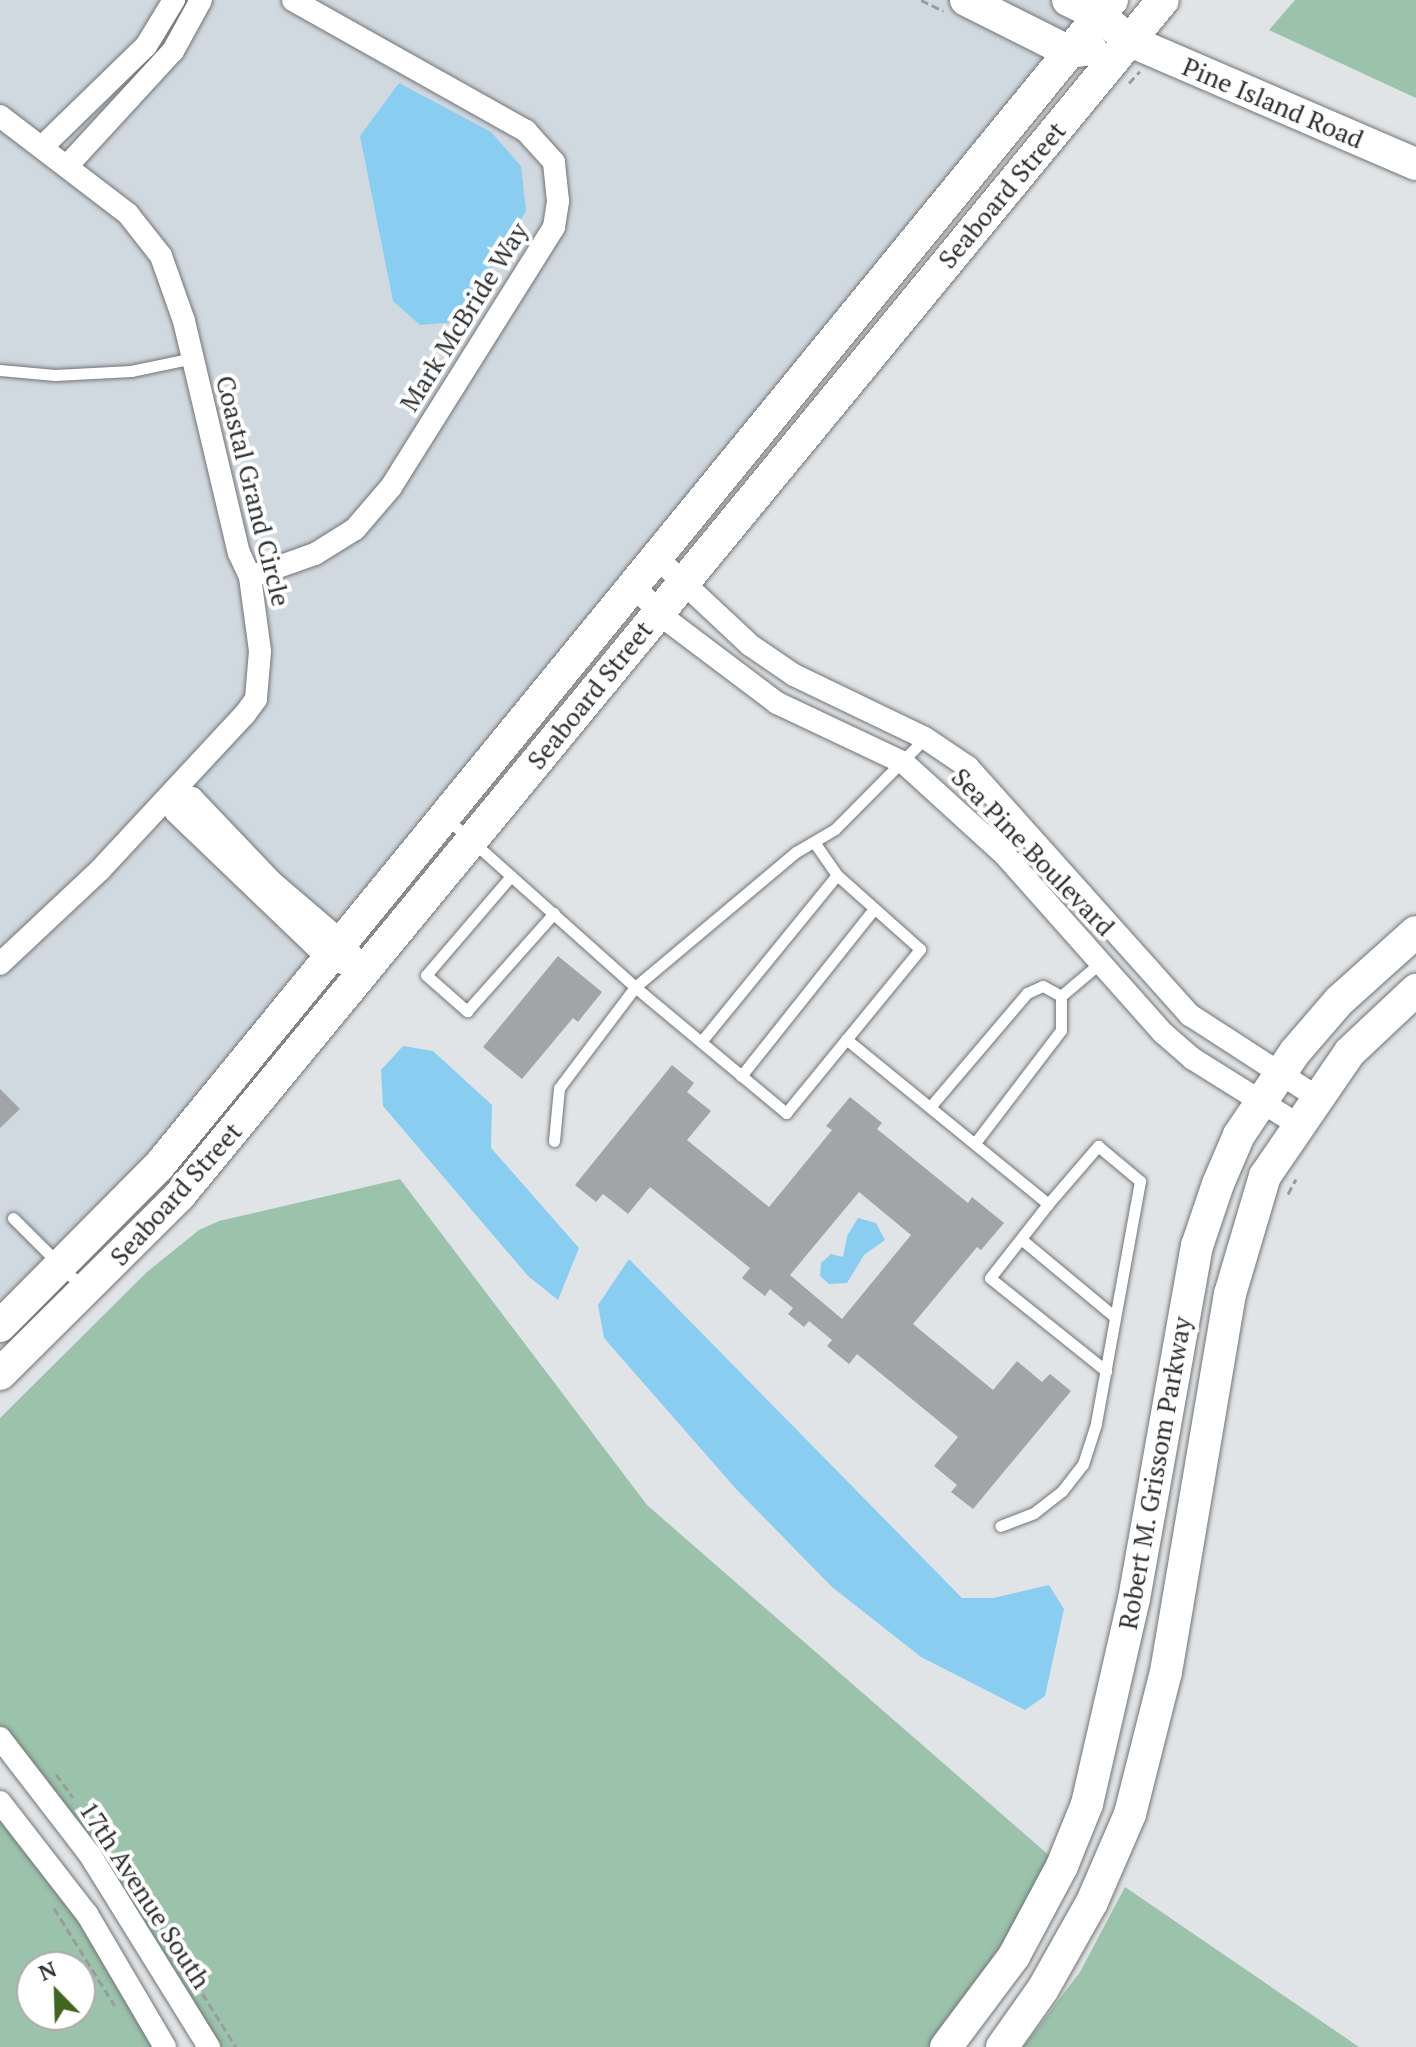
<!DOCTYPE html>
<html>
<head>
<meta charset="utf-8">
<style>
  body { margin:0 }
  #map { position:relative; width:1416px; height:2047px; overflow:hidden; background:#e1e4e6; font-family:"PT Serif",serif }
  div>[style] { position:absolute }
  .built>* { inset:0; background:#d1d9e0 }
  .green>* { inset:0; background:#9bc2ab }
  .water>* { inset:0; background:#89cef1 }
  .building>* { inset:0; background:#a2a4a7 }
  .path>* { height:3px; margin-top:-1.5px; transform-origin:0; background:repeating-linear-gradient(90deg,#999b9c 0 8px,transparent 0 12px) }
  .roads { filter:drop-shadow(0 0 2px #727476) drop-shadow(0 0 2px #727476) }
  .lane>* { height:11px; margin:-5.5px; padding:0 5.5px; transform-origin:5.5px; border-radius:5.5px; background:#fff }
  .street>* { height:22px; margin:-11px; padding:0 11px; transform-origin:11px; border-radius:11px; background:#fff }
  .secondary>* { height:32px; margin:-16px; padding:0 16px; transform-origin:16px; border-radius:16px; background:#fff }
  span { translate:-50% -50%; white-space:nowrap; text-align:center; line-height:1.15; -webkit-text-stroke:8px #fff; paint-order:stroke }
  .street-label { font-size:26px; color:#2f3031 }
  .north { position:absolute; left:16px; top:1951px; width:80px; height:80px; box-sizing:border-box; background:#fff; border:2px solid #acacad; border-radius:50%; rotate:337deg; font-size:22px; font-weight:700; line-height:32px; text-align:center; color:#2f3031 }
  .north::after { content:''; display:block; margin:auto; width:28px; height:36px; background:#40651e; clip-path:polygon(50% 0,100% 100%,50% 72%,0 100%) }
</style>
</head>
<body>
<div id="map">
  <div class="built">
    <div style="clip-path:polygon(0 0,1068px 0,1099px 15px,445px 817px,0 1326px)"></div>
  </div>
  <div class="green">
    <div style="clip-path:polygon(1295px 0,1416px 0,1416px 98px,1269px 30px)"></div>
    <div style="clip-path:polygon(400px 1179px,647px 1505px,1059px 1864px,936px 2047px,209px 2047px,0 1738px,0 1418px,147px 1272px,199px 1230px,219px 1221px)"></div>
    <div style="clip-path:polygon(evenodd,0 1803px,167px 2047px,0 2047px,0 1803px,32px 1967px,80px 1967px,80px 2015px,32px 2015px,32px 1967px)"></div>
    <div style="clip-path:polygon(1125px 1887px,1359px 2047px,1023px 2047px,1080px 1972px)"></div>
  </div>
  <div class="water">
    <div style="clip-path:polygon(399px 83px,491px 132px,521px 166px,526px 211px,457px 322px,420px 325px,393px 301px,360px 136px)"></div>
    <div style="clip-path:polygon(403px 1046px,433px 1051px,492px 1105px,491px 1148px,579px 1248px,558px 1300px,528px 1276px,383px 1106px,381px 1070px)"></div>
    <div style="clip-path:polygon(858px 1218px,876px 1223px,885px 1240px,864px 1255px,847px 1283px,829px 1284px,820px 1276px,821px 1263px,831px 1254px,843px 1257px,847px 1236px)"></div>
    <div style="clip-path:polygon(629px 1259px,962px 1598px,993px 1598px,1049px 1585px,1064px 1609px,1045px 1696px,1025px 1710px,921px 1657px,832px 1587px,737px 1490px,604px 1338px,598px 1305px)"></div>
  </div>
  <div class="building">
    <div style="clip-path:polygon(558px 956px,602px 992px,578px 1022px,573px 1018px,522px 1079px,483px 1047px)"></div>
    <div style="clip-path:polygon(evenodd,672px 1065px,694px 1083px,687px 1092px,711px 1111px,687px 1140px,769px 1207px,832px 1130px,826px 1126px,850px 1097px,882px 1123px,877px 1129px,968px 1203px,972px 1197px,1004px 1223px,981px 1250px,977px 1247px,913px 1324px,993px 1390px,1017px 1361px,1042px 1382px,1050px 1374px,1071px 1391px,973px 1509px,951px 1492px,957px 1485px,934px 1466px,958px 1437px,857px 1354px,849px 1364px,827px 1346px,832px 1340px,809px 1321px,804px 1327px,788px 1314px,793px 1308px,770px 1289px,765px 1296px,742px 1278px,750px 1268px,650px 1187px,628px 1214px,603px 1194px,596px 1202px,575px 1185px,672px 1065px,859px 1192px,911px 1235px,842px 1319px,790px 1275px,859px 1192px)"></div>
    <div style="clip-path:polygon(0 1089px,20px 1109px,0 1128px)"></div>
  </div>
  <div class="path">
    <div style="left:921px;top:0;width:25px;rotate:26deg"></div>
    <div style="left:1129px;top:83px;width:16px;rotate:-47deg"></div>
    <div style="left:1288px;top:1194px;width:17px;rotate:-62deg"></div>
    <div style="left:56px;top:1774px;width:29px;rotate:54deg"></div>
    <div style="left:145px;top:1902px;width:171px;rotate:57.9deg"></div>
    <div style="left:54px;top:1908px;width:115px;rotate:58.1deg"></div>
  </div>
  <div class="roads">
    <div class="lane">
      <div style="left:0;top:370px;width:55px;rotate:5.2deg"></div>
      <div style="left:55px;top:375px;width:76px;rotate:-3deg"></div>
      <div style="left:131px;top:371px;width:63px;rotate:-11.8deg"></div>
      <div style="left:445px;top:817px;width:255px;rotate:41.8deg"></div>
      <div style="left:635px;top:987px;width:210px;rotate:-40deg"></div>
      <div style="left:796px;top:852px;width:45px;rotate:-30.5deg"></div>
      <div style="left:835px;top:829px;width:128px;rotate:-45.3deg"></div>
      <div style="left:814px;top:842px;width:40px;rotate:55.1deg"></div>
      <div style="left:511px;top:876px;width:130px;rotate:130.6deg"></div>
      <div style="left:426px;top:975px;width:55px;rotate:41.3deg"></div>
      <div style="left:467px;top:1011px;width:131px;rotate:-48.4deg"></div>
      <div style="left:1061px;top:996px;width:51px;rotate:-40.2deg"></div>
      <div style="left:846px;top:1039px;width:261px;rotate:39.2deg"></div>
      <div style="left:1048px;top:1204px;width:77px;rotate:-49.2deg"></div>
      <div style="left:1098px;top:1146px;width:55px;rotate:39.8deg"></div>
      <div style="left:1140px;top:1181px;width:247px;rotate:100.3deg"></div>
      <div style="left:1096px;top:1424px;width:42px;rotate:108deg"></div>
      <div style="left:1083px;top:1464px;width:34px;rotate:128deg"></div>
      <div style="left:1062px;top:1491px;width:36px;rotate:142deg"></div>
      <div style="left:1034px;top:1513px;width:36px;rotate:159deg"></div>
      <div style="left:741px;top:1076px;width:213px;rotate:-51.5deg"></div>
      <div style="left:930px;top:1107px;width:150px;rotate:-49.6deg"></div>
      <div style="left:1027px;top:993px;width:17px;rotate:-24deg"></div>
      <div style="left:1043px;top:986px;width:21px;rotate:29deg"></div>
      <div style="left:554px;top:1141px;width:53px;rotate:-84.6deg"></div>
      <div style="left:559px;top:1088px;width:126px;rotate:-53deg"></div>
      <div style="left:635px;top:987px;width:197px;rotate:39.8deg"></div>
      <div style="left:786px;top:1113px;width:212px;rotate:-50.7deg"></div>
      <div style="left:920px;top:949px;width:111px;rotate:-138.3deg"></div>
      <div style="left:837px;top:875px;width:215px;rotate:129.2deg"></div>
      <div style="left:975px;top:1143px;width:142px;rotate:-52.7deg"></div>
      <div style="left:1061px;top:1030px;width:34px;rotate:-90deg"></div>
      <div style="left:1048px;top:1204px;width:94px;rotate:128.1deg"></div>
      <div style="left:990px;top:1278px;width:149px;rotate:38.7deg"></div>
      <div style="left:13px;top:1218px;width:99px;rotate:45deg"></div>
      <div style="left:1021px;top:1239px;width:122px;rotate:39.7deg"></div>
    </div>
    <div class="street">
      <div style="left:0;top:116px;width:161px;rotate:37.4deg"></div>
      <div style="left:128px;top:214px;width:53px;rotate:51.8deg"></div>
      <div style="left:161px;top:256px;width:69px;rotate:70.5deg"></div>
      <div style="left:184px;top:321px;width:238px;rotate:76.7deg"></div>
      <div style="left:239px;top:553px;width:26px;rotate:65deg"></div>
      <div style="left:250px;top:577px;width:75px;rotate:82.3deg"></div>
      <div style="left:260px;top:651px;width:48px;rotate:94.8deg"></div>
      <div style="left:256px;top:699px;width:19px;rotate:126deg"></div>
      <div style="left:245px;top:714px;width:213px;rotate:132.9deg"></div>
      <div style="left:100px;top:870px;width:137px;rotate:136.8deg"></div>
      <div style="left:43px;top:146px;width:144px;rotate:-44.2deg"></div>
      <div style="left:146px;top:46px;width:54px;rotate:-58.7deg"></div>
      <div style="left:68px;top:165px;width:155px;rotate:-47.4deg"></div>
      <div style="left:173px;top:51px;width:58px;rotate:-61.2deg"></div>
      <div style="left:656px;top:557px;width:129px;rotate:43.1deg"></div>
      <div style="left:750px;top:645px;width:53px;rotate:34.3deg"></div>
      <div style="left:794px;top:675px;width:145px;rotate:25.7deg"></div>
      <div style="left:925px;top:738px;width:52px;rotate:34deg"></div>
      <div style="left:968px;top:767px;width:333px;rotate:48.2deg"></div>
      <div style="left:1190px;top:1015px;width:149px;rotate:32.9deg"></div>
      <div style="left:250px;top:577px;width:69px;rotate:-19.5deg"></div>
      <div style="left:315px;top:554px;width:47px;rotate:-32deg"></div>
      <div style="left:355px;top:529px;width:55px;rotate:-49.4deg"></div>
      <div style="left:391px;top:487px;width:307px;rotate:-57.9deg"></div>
      <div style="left:554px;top:227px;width:26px;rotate:-81deg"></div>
      <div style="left:558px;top:201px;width:39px;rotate:-96deg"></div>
      <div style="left:554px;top:162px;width:42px;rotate:-132.1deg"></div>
      <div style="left:526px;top:131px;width:267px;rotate:-150.7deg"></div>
      <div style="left:633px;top:586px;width:53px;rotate:44.2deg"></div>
      <div style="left:671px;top:623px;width:133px;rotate:37deg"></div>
      <div style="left:777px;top:703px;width:140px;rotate:25.3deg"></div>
      <div style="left:904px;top:763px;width:135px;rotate:42.3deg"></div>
      <div style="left:1004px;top:854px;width:239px;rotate:48.4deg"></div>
      <div style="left:1163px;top:1033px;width:40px;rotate:41deg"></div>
      <div style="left:1193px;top:1059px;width:123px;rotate:32deg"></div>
      <div style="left:174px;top:793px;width:19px;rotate:16deg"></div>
      <div style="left:192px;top:798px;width:116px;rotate:46.4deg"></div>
      <div style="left:272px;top:882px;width:92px;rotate:40.6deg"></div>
      <div style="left:342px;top:942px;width:35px;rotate:53deg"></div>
      <div style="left:363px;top:970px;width:37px;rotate:-161deg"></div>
      <div style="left:328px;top:958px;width:211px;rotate:-136.2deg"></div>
      <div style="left:176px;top:812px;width:19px;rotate:-96deg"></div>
      <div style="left:0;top:1738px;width:148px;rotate:52.4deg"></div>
      <div style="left:90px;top:1855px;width:226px;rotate:58.2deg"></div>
      <div style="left:0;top:1802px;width:142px;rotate:52.2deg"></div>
      <div style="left:87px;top:1914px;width:154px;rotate:59.6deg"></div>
    </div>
    <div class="secondary">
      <div style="left:966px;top:0;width:116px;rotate:26.6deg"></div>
      <div style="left:1070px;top:52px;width:21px;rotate:-8deg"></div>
      <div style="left:1068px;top:0;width:34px;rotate:26deg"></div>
      <div style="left:1099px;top:15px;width:40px;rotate:40deg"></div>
      <div style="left:1130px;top:41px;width:311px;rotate:23.3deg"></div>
      <div style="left:0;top:1326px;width:226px;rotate:-45.2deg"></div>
      <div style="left:159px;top:1166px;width:1506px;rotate:-50.74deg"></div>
      <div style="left:0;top:1374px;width:254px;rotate:-44.8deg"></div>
      <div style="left:180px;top:1195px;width:1547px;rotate:-50.56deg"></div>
      <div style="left:946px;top:2047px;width:114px;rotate:-53.2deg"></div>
      <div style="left:1014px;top:1956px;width:102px;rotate:-61.9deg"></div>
      <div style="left:1062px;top:1866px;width:67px;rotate:-68deg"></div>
      <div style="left:1087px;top:1804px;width:210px;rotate:-77.1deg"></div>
      <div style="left:1134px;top:1599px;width:359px;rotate:-79.9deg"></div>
      <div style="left:1197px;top:1246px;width:65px;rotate:-71.3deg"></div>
      <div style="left:1218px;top:1184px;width:53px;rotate:-66.8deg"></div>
      <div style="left:1239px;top:1135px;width:100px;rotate:-56deg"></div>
      <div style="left:1295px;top:1052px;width:67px;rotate:-49.2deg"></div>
      <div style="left:1339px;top:1001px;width:103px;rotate:-41.9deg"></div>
      <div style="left:1002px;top:2047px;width:71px;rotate:-54.7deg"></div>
      <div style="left:1043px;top:1989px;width:100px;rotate:-60.6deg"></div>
      <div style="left:1092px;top:1902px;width:96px;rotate:-66.6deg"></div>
      <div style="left:1130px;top:1814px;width:146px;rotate:-75.8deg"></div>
      <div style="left:1166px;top:1672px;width:383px;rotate:-80.4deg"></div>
      <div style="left:1230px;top:1294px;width:123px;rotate:-73.5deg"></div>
      <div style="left:1265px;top:1176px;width:150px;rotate:-55.6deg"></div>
      <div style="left:1350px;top:1052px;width:91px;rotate:-43.2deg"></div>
    </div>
  </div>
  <div class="street-label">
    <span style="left:1273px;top:103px;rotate:23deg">Pine Island Road</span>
    <span style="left:1002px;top:195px;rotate:-50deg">Seaboard Street</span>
    <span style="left:464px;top:317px;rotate:-58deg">Mark McBride Way</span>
    <span style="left:253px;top:491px;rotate:76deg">Coastal Grand Circle</span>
    <span style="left:590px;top:695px;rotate:-51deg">Seaboard Street</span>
    <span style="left:1033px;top:852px;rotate:46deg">Sea Pine Boulevard</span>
    <span style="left:176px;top:1194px;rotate:-48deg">Seaboard Street</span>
    <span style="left:1155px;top:1473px;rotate:-80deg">Robert M. Grissom Parkway</span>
    <span style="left:145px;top:1895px;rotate:57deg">17th Avenue South</span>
  </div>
  <div class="north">N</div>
</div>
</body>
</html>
